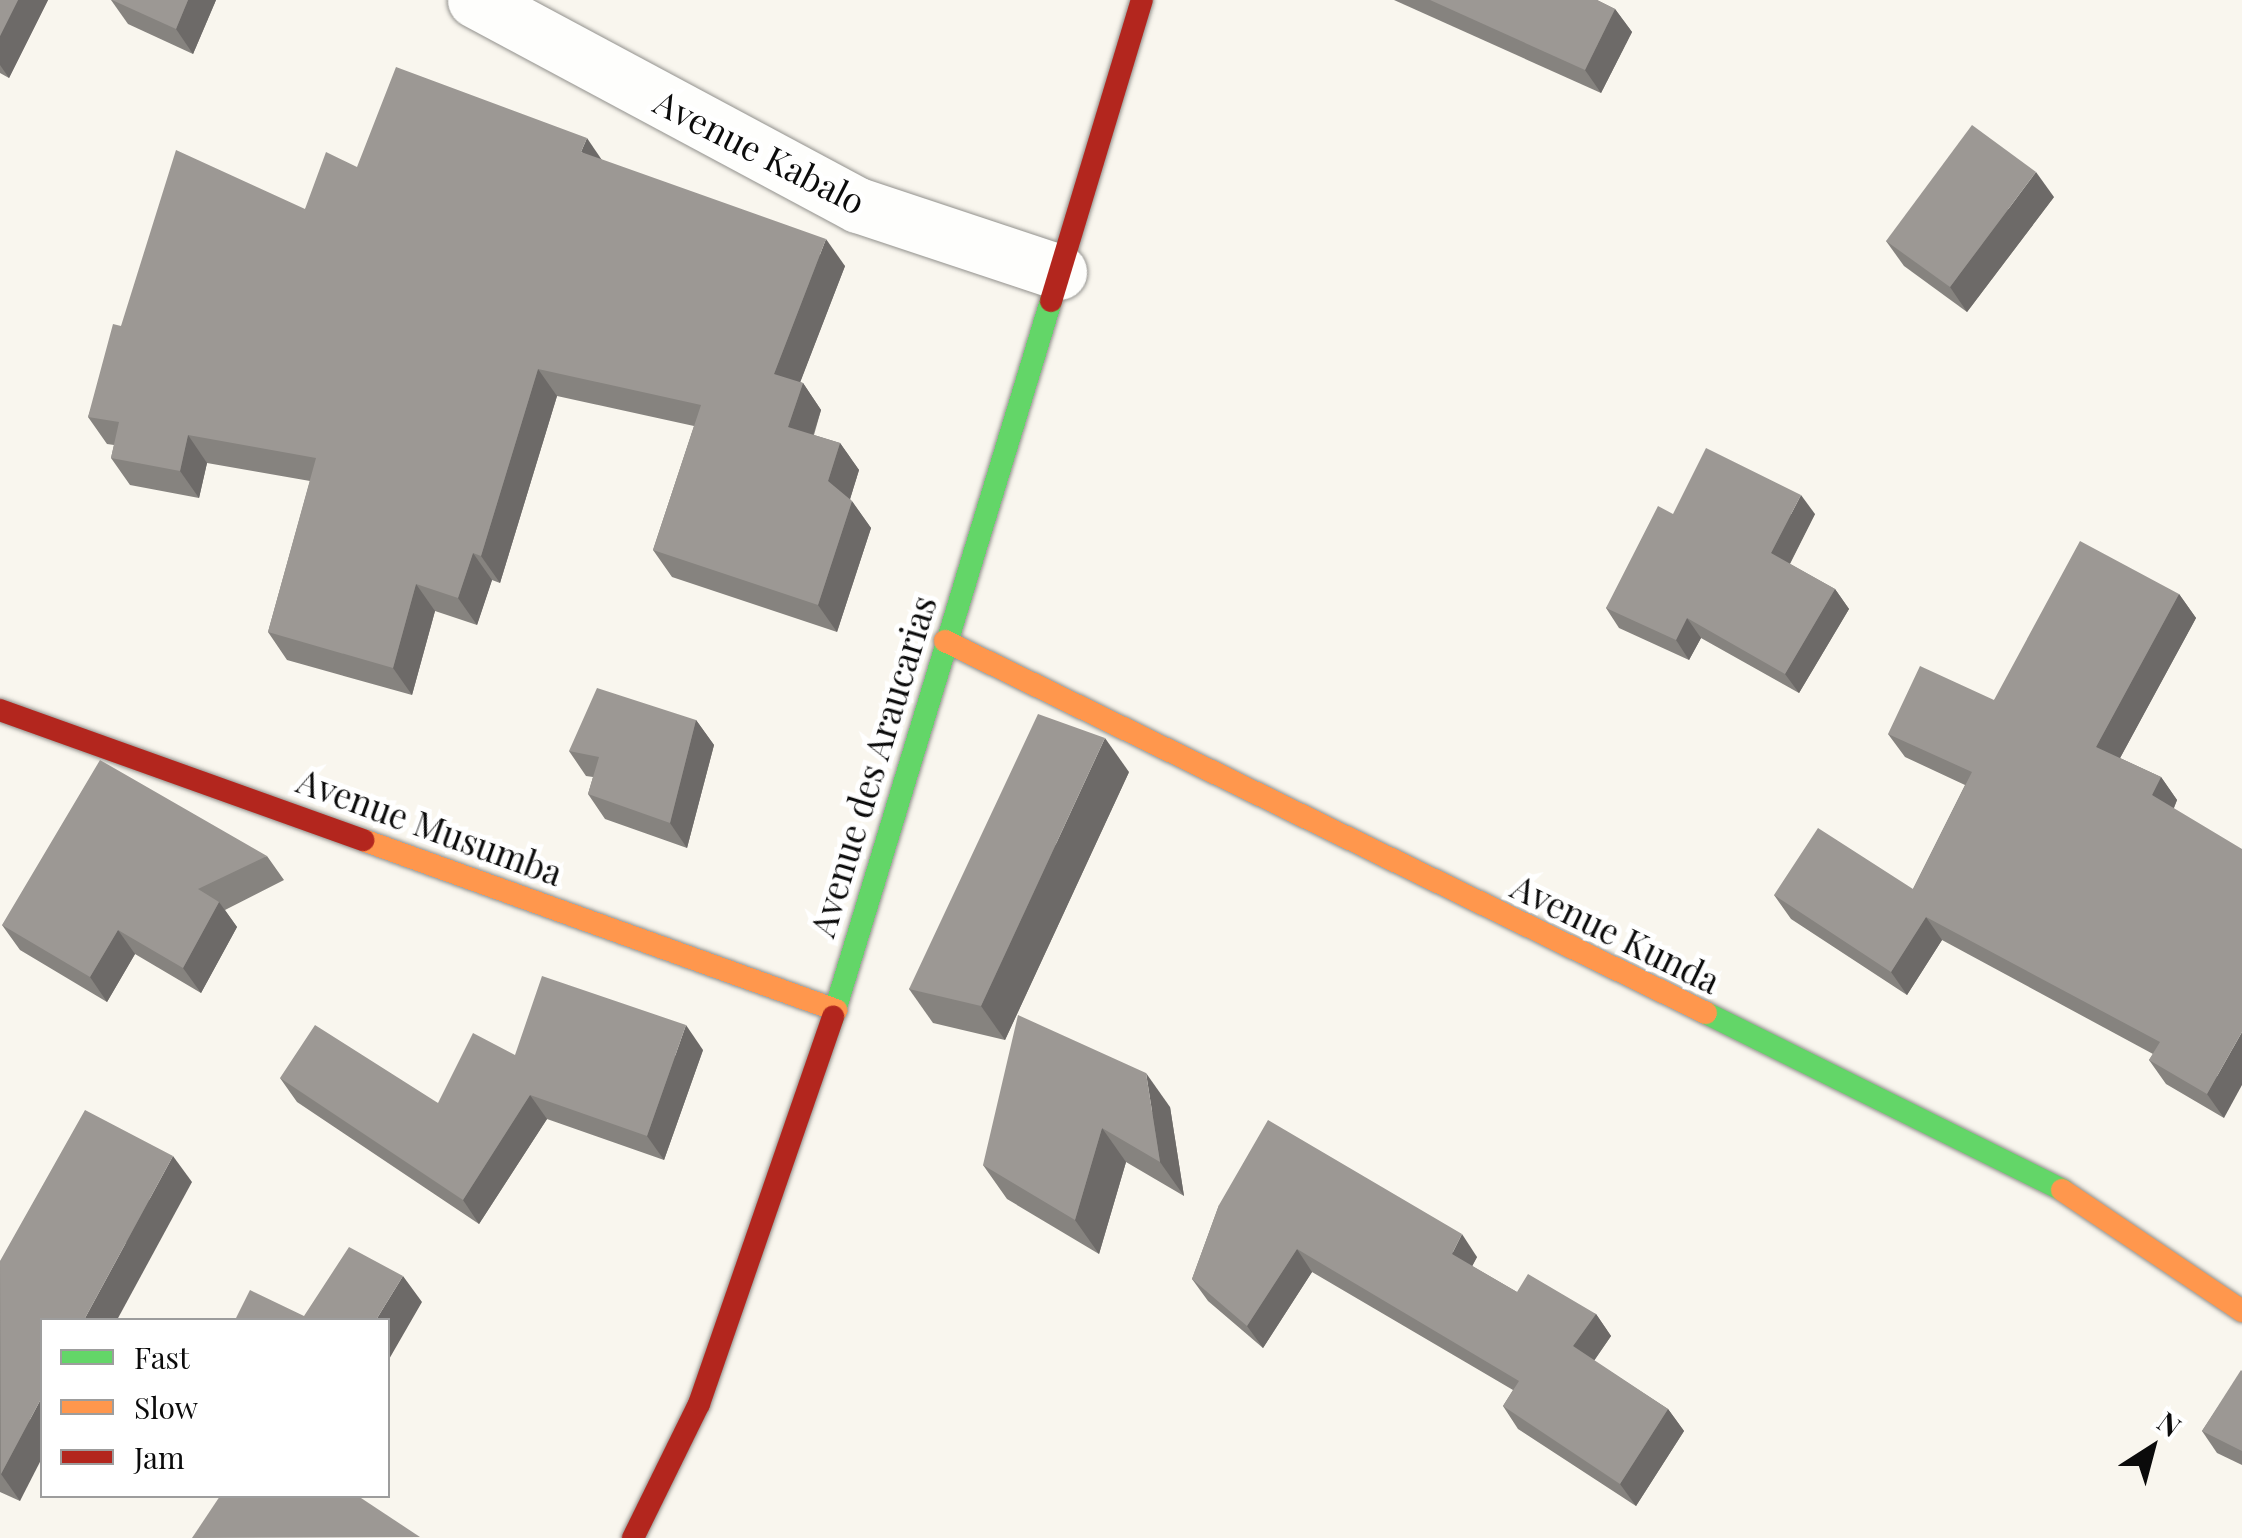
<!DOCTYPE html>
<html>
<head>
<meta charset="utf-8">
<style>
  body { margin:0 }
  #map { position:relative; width:2242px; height:1538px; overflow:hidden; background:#f9f6ee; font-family:"Playfair Display",serif }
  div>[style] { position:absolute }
  .roads { filter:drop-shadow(0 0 2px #92918d) drop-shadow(0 0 2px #92918d) }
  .street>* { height:55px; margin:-27.5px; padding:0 27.5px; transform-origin:27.5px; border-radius:27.5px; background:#fefefc }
  .fast>* { height:22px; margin:-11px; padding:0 11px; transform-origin:11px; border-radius:11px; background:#63d668 }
  .slow>* { height:22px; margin:-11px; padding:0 11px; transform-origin:11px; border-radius:11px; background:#ff974d }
  .jam>* { height:22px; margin:-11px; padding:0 11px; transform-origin:11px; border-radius:11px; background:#b3261e }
  .wall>* { inset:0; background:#86837f }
  .shaded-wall>* { inset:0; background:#6d6a68 }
  .building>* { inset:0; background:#9c9894 }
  span { translate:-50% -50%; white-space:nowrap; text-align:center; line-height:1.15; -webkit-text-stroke:10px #fff; paint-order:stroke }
  .street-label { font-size:35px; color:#0b0b0b }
  .legend { position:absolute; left:40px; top:1318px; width:350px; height:180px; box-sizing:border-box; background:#fff; border:2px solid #9d9d9d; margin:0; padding:12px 18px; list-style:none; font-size:30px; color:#0b0b0b }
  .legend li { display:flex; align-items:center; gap:20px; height:50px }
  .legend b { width:50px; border:2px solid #9d9d9d }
  .north { position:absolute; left:2102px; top:1398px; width:100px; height:100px; -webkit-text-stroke:8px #fff; paint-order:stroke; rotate:36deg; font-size:28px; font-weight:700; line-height:40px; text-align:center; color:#0b0b0b }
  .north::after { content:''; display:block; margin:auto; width:35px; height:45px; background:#0b0b0b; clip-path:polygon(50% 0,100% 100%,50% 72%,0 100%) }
</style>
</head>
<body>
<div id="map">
  <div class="roads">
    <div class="street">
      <div style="left:475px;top:0;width:434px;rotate:28.2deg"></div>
      <div style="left:858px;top:205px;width:212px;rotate:18.4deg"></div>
    </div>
    <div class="fast">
      <div style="left:1706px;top:1013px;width:398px;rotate:26.4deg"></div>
      <div style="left:833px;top:1017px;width:748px;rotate:-73.07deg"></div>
    </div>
    <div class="slow">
      <div style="left:945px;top:641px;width:847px;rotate:26.05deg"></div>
      <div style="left:363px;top:840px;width:503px;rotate:19.77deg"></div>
      <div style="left:2062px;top:1190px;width:217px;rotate:33.9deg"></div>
    </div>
    <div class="jam">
      <div style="left:1051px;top:301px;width:314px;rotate:-73.2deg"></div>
      <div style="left:0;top:710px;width:386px;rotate:19.7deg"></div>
      <div style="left:633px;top:1538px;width:149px;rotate:-63.8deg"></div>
      <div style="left:699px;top:1404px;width:410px;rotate:-70.9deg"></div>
    </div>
  </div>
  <div class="wall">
    <div style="clip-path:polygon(0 0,48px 0,9px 78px,0 73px)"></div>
    <div style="clip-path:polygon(111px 0,216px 0,193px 54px,128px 24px)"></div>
    <div style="clip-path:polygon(1394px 0,1597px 0,1615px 9px,1632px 32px,1601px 93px)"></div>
    <div style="clip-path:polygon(602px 160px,845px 266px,800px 382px,803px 383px,821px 410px,814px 435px,840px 443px,859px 470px,850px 499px,871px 528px,837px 632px,672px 577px,653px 550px,694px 426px,557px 396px,500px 583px,492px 580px,477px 625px,435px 611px,412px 695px,287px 660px,268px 632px,310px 481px,207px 463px,199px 498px,130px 485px,111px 458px,114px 445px,107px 444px,88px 417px,121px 326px,305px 209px,357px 167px)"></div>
    <div style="clip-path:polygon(2054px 197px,1967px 312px,1904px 266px,1886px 241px)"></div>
    <div style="clip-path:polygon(1673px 514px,1815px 514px,1790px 564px,1835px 589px,1849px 609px,1799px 693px,1701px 638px,1689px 660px,1619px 628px,1606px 608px)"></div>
    <div style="clip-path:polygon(2179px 594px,2196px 618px,2120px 758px,2161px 777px,2177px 800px,2174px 808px,2224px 1118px,2166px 1084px,2149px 1060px,2153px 1054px,1942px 940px,1907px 995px,1791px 919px,1774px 895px,1913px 889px,1965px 785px,1905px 757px,1888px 734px,1994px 700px)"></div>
    <div style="clip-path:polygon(696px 720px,714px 745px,687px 848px,605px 819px,588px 794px,593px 777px,586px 776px,569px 751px)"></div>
    <div style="clip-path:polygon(1129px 772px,1005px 1040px,933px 1023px,909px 989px)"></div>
    <div style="clip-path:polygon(267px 856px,284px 880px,225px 910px,237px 927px,201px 993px,135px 954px,107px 1002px,20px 950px,2px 925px)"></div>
    <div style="clip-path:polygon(703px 1050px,664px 1160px,547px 1119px,479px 1224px,297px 1102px,280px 1078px,438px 1103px)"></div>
    <div style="clip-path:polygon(1170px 1107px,1184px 1196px,1126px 1162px,1099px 1254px,1007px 1199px,983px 1165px)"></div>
    <div style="clip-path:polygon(192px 1182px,42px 1320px,20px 1501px,0 1492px,0 1261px)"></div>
    <div style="clip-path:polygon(1219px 1205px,1477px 1257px,1472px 1266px,1517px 1292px,1596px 1314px,1611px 1336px,1594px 1361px,1668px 1409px,1684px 1431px,1636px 1506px,1518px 1429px,1503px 1406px,1513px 1390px,1312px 1272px,1263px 1348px,1208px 1301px,1192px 1279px)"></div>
    <div style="clip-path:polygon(2242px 1371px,2242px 1465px,2217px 1453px,2202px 1431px)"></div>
  </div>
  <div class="shaded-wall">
    <div style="clip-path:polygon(18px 0,48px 0,9px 78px,0 65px,0 36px)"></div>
    <div style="clip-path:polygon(188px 0,216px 0,193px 54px,176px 29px)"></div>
    <div style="clip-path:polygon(1615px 9px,1632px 32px,1601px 93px,1585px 70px)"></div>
    <div style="clip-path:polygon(587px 138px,606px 166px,581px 152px)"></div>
    <div style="clip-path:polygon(2036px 172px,2054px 197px,1967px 312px,1950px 287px)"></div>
    <div style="clip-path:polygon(826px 239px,845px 266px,793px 401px,774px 374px)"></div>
    <div style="clip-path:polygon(538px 369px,557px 396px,500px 583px,481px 556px)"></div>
    <div style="clip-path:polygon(803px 383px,821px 410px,807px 454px,788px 427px)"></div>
    <div style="clip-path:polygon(188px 435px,207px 463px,199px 498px,180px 471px)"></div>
    <div style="clip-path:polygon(840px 443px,859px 470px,847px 509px,828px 481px)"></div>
    <div style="clip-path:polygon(1801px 495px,1815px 514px,1785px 573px,1771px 553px)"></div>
    <div style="clip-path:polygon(852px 501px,871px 528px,837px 632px,818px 605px)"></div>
    <div style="clip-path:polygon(473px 553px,492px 580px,477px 625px,458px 598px)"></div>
    <div style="clip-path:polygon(416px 584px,435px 611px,412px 695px,393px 668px)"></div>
    <div style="clip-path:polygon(1835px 589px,1849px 609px,1799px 693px,1785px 674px)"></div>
    <div style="clip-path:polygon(2179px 594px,2196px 618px,2113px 771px,2096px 747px)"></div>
    <div style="clip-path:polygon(1687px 618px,1701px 638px,1689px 660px,1676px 640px)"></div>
    <div style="clip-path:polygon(696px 720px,714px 745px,687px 848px,670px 823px)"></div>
    <div style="clip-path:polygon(1105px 738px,1129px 772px,1005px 1040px,981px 1006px)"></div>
    <div style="clip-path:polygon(2161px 777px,2177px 800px,2169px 819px,2152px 795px)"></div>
    <div style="clip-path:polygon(219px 902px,237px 927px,201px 993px,183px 968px)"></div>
    <div style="clip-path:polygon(1926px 917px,1942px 940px,1907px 995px,1891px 972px)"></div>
    <div style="clip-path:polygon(118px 930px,135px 954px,107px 1002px,90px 977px)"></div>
    <div style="clip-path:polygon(686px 1025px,703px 1050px,664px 1160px,647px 1136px)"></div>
    <div style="clip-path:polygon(2242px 1032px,2242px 1085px,2224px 1118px,2207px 1094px)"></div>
    <div style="clip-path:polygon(1146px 1073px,1170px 1107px,1184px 1196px,1160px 1162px)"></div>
    <div style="clip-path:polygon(530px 1095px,547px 1119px,479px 1224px,463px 1200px)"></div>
    <div style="clip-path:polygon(1102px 1128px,1126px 1162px,1099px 1254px,1075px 1220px)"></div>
    <div style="clip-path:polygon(173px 1156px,192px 1182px,117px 1320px,84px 1320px)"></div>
    <div style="clip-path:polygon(1462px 1234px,1477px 1257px,1467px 1276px,1452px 1254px)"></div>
    <div style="clip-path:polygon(1297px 1249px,1312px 1272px,1263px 1348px,1247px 1326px)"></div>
    <div style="clip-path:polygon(403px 1276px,422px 1302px,388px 1361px,388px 1320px,376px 1320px)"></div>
    <div style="clip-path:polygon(1596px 1314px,1611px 1336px,1588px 1369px,1573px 1346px)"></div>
    <div style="clip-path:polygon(42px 1397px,42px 1458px,20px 1501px,1px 1474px)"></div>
    <div style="clip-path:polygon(1668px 1409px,1684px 1431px,1636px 1506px,1620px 1484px)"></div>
  </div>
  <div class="building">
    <div style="clip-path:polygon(0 0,18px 0,0 36px)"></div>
    <div style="clip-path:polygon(112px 0,188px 0,176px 29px)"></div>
    <div style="clip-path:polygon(1430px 0,1597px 0,1615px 9px,1585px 70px)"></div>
    <div style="clip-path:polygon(396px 67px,587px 138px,581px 152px,826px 239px,774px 374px,803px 383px,788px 427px,840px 443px,828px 481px,852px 501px,818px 605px,653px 550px,701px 405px,538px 369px,481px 556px,473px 553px,458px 598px,416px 584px,393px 668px,268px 632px,316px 458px,188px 435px,180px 471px,111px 458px,119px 422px,88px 417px,113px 324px,121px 326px,176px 150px,305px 209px,326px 152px,357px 167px)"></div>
    <div style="clip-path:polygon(1972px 125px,2036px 172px,1950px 287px,1886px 241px)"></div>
    <div style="clip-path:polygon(1706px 448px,1801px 495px,1771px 553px,1835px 589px,1785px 674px,1687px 618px,1676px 640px,1606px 608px,1658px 506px,1673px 514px)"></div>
    <div style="clip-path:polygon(2080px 541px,2179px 594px,2096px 747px,2161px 777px,2152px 795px,2242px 849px,2242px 1032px,2207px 1094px,2149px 1060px,2160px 1042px,1926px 917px,1891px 972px,1774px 895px,1818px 828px,1913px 889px,1972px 772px,1888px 734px,1920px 666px,1994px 700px)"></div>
    <div style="clip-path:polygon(597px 688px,696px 720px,670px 823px,588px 794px,599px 757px,569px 751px)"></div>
    <div style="clip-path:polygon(1038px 714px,1105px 738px,981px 1006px,909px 989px)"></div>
    <div style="clip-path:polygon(100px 760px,267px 856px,198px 889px,219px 902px,183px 968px,118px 930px,90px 977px,2px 925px)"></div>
    <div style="clip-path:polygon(542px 976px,686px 1025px,647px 1136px,530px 1095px,463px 1200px,280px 1078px,315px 1025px,438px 1103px,473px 1033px,515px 1055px)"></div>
    <div style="clip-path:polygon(1018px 1015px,1146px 1073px,1160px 1162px,1102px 1128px,1075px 1220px,983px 1165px)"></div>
    <div style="clip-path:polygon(85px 1110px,173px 1156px,84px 1320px,42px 1320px,42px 1397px,1px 1474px,0 1261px)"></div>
    <div style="clip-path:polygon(1268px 1120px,1462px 1234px,1452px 1254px,1517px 1292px,1528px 1274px,1596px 1314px,1573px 1346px,1668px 1409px,1620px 1484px,1503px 1406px,1519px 1381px,1297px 1249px,1247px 1326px,1192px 1279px,1219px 1205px)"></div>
    <div style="clip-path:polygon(349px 1247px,403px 1276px,376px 1320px,235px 1320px,250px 1290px,304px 1316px)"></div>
    <div style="clip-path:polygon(2241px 1370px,2242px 1371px,2242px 1451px,2202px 1431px)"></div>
    <div style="clip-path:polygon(220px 1496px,358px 1496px,420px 1537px,192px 1538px)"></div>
  </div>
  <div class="street-label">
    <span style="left:760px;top:151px;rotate:27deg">Avenue Kabalo</span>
    <span style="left:872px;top:766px;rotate:-73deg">Avenue des Araucarias</span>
    <span style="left:430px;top:826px;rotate:20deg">Avenue Musumba</span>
    <span style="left:1616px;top:933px;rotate:26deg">Avenue Kunda</span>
  </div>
  <ul class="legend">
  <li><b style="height:12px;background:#63d668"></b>Fast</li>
  <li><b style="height:12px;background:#ff974d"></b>Slow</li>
  <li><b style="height:12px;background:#b3261e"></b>Jam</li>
  </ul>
  <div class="north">N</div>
</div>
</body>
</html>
